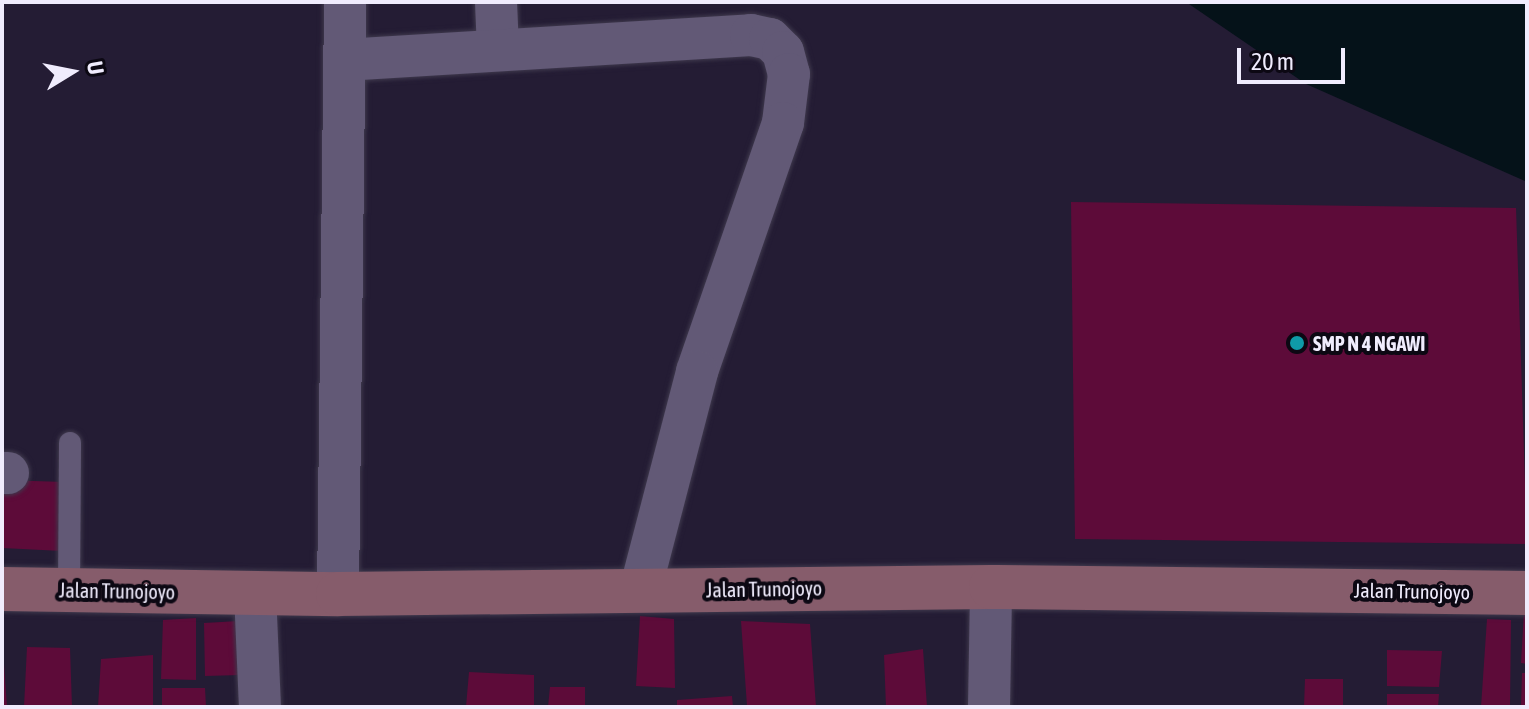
<!DOCTYPE html>
<html>
<head>
<meta charset="utf-8">
<style>
  body { margin:0 }
  #map { position:relative; width:1529px; height:709px; overflow:hidden; background:#241c34; font-family:"Asap Condensed",sans-serif }
  div>[style] { position:absolute }
  .water>* { inset:0; background:#051219 }
  .building>* { inset:0; background:#5d0b39 }
  .roads { filter:drop-shadow(0 0 2px #3f394d) drop-shadow(0 0 2px #3f394d) }
  .service>* { height:22px; margin:-11px; padding:0 11px; transform-origin:11px; border-radius:11px; background:#625976 }
  .minor>* { height:42px; margin:-21px; padding:0 21px; transform-origin:21px; border-radius:21px; background:#625976 }
  .secondary>* { height:44px; margin:-22px; padding:0 22px; transform-origin:22px; border-radius:22px; background:#865c6b }
  .dots>* { width:22px; height:22px; translate:-50% -50%; box-sizing:border-box; border:4px solid #0c0813; border-radius:50% }
  span { translate:-50% -50%; white-space:nowrap; text-align:center; line-height:1.15; -webkit-text-stroke:8px #0c0813; paint-order:stroke }
  .poi-label { font-size:20px; color:#f0ecfd; font-weight:700 }
  .left { translate:0 -50%; text-align:left }
  .street-label { font-size:20px; color:#f0ecfd }
  .frame { position:absolute; inset:0; border:4px solid #f0ecfd; pointer-events:none }
  .north { position:absolute; left:32px; top:32px; width:80px; height:80px; -webkit-text-stroke:6px #0c0813; paint-order:stroke; rotate:80deg; font-size:22px; font-weight:700; line-height:32px; text-align:center; color:#f0ecfd }
  .north::after { content:''; display:block; margin:auto; width:28px; height:36px; background:#f0ecfd; clip-path:polygon(50% 0,100% 100%,50% 72%,0 100%) }
  .scale { position:absolute; left:1237px; top:48px; width:108px; height:36px; box-sizing:border-box; border:4px solid #f0ecfd; border-top:0; padding-left:10px; font-size:24px; line-height:28px; white-space:nowrap; color:#f0ecfd; -webkit-text-stroke:6px #0c0813; paint-order:stroke }
</style>
</head>
<body>
<div id="map">
  <div class="water">
    <div style="clip-path:polygon(1186px 2px,1527px 2px,1527px 182px,1306px 84px)"></div>
  </div>
  <div class="building">
    <div style="clip-path:polygon(1071px 202px,1516px 208px,1527px 544px,1075px 539px)"></div>
    <div style="clip-path:polygon(2px 480px,65px 482px,62px 551px,2px 548px)"></div>
    <div style="clip-path:polygon(1524px 611px,1527px 611px,1527px 664px,1521px 663px)"></div>
    <div style="clip-path:polygon(640px 616px,674px 619px,675px 688px,636px 686px)"></div>
    <div style="clip-path:polygon(196px 618px,196px 680px,161px 679px,163px 620px)"></div>
    <div style="clip-path:polygon(1487px 619px,1511px 620px,1510px 707px,1481px 707px)"></div>
    <div style="clip-path:polygon(238px 621px,241px 675px,205px 676px,204px 623px)"></div>
    <div style="clip-path:polygon(741px 621px,810px 624px,816px 707px,747px 706px)"></div>
    <div style="clip-path:polygon(27px 647px,70px 648px,72px 707px,24px 707px)"></div>
    <div style="clip-path:polygon(923px 649px,927px 707px,886px 707px,884px 655px)"></div>
    <div style="clip-path:polygon(1387px 650px,1442px 651px,1439px 687px,1387px 686px)"></div>
    <div style="clip-path:polygon(153px 655px,153px 707px,98px 707px,101px 659px)"></div>
    <div style="clip-path:polygon(2px 664px,4px 664px,7px 707px,2px 707px)"></div>
    <div style="clip-path:polygon(469px 672px,534px 675px,534px 707px,466px 707px)"></div>
    <div style="clip-path:polygon(1522px 673px,1527px 673px,1527px 707px,1521px 707px)"></div>
    <div style="clip-path:polygon(1305px 679px,1343px 679px,1343px 707px,1304px 707px)"></div>
    <div style="clip-path:polygon(550px 687px,585px 687px,585px 707px,548px 707px)"></div>
    <div style="clip-path:polygon(162px 688px,205px 688px,206px 707px,162px 707px)"></div>
    <div style="clip-path:polygon(1387px 694px,1439px 694px,1438px 707px,1387px 707px)"></div>
    <div style="clip-path:polygon(732px 696px,733px 707px,677px 707px,677px 700px)"></div>
  </div>
  <div class="roads">
    <div class="service">
      <div style="left:69px;top:590px;width:147px;rotate:-89.6deg"></div>
    </div>
    <div class="minor">
      <div style="left:496px;top:2px;width:48px;rotate:87.6deg"></div>
      <div style="left:344px;top:60px;width:408px;rotate:-3.5deg"></div>
      <div style="left:751px;top:35px;width:19px;rotate:12deg"></div>
      <div style="left:770px;top:39px;width:18px;rotate:45deg"></div>
      <div style="left:783px;top:52px;width:23px;rotate:75deg"></div>
      <div style="left:789px;top:74px;width:49px;rotate:97deg"></div>
      <div style="left:783px;top:123px;width:263px;rotate:109.1deg"></div>
      <div style="left:697px;top:372px;width:226px;rotate:104.6deg"></div>
      <div style="left:2px;top:473px;width:6px"></div>
      <div style="left:255px;top:593px;width:114px;rotate:87.5deg"></div>
      <div style="left:338px;top:594px;width:592px;rotate:-89.32deg"></div>
      <div style="left:989px;top:707px;width:120px;rotate:-89deg"></div>
    </div>
    <div class="secondary">
      <div style="left:2px;top:589px;width:336px;rotate:0.9deg"></div>
      <div style="left:338px;top:594px;width:653px;rotate:-0.61deg"></div>
      <div style="left:991px;top:587px;width:536px;rotate:0.64deg"></div>
    </div>
  </div>
  <div class="dots">
    <div style="left:1297px;top:343px;background:#0f9aa8"></div>
  </div>
  <div class="poi-label">
    <span class="left" style="left:1313px;top:343px">SMP N 4 NGAWI</span>
  </div>
  <div class="street-label">
    <span style="left:764px;top:589px;rotate:-1deg">Jalan Trunojoyo</span>
    <span style="left:117px;top:591px;rotate:1deg">Jalan Trunojoyo</span>
    <span style="left:1412px;top:591px;rotate:1deg">Jalan Trunojoyo</span>
  </div>
  <div class="frame"></div>
  <div class="north">U</div>
  <div class="scale">20 m</div>
</div>
</body>
</html>
